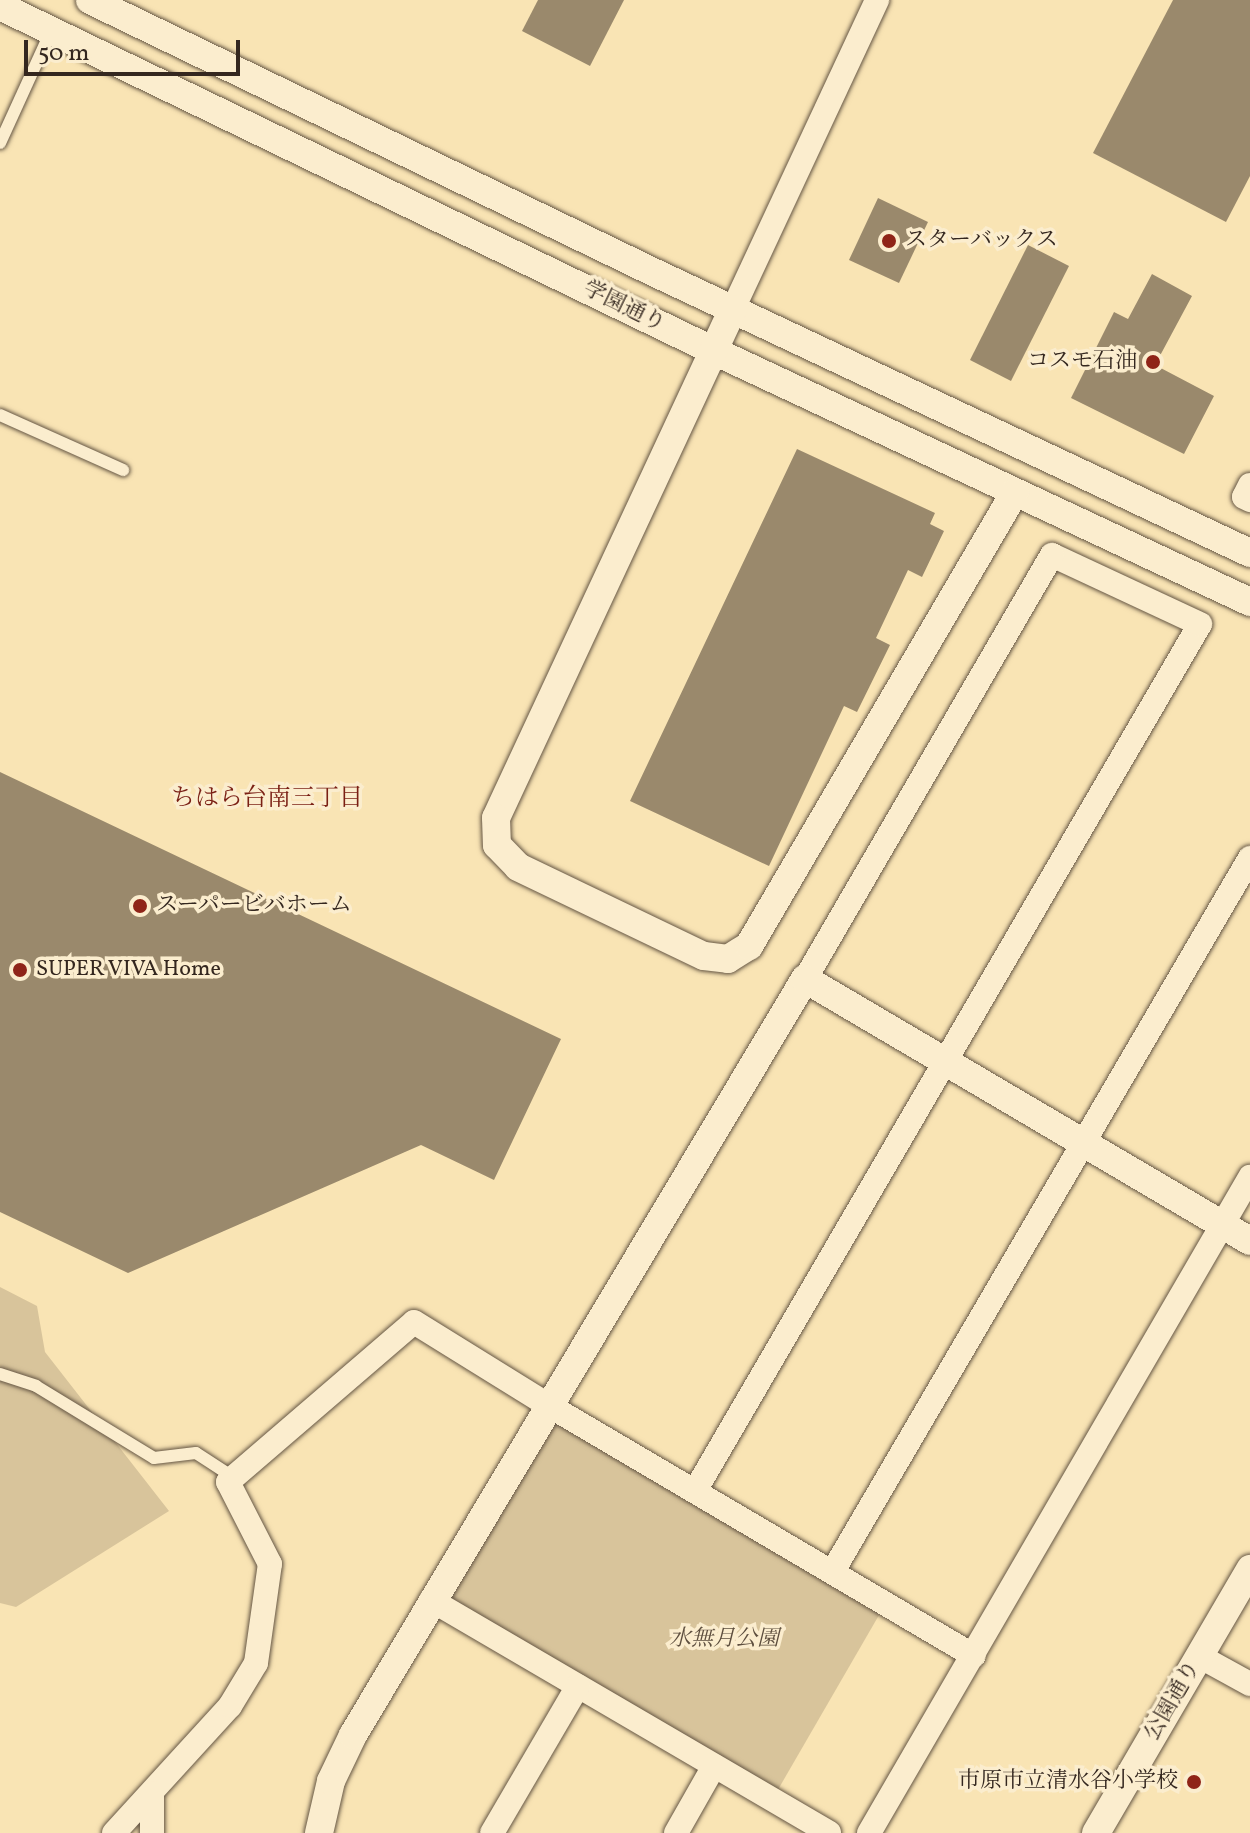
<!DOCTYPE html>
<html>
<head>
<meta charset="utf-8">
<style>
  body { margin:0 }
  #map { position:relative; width:1250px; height:1833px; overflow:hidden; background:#f9e4b4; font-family:Vollkorn,"Noto Serif JP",serif }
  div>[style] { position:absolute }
  .green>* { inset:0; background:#d8c49b }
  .building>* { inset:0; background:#9a896c }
  .roads { filter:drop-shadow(0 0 2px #655644) drop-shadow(0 0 2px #655644) }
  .service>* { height:12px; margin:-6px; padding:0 6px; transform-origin:6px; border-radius:6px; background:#fbedce }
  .minor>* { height:24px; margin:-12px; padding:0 12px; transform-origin:12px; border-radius:12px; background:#fbedce }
  .tertiary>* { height:28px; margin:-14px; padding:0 14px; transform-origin:14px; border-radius:14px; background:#fbedce }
  .dots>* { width:22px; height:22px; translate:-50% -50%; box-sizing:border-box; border:4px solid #fbedce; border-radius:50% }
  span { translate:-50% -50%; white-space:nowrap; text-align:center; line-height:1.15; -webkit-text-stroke:7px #fbedce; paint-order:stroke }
  .poi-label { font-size:22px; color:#34271f }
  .left { translate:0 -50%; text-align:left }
  .right { translate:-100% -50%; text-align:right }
  .street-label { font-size:22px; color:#34271f }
  .park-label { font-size:22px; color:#5d4e3e; font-style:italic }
  .neighbourhood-label { font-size:24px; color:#7a1f14 }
  .scale { position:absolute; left:24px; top:40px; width:216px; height:36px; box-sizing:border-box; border:4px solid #34271f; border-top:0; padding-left:10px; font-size:24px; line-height:28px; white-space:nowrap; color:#34271f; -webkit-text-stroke:6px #fbedce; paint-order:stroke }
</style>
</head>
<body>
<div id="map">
  <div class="green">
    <div style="clip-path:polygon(0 1287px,37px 1306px,45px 1352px,169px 1511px,16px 1607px,0 1603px)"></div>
    <div style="clip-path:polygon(548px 1405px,886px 1603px,772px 1800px,431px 1600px)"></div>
  </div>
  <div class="building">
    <div style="clip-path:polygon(538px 0,624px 0,590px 66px,522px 31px)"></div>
    <div style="clip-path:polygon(1173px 0,1250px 0,1250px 176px,1226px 222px,1093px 153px)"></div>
    <div style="clip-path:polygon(878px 198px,928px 222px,899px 283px,849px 260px)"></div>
    <div style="clip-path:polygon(1028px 245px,1069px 266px,1011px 381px,970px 360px)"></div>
    <div style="clip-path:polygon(1152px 274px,1192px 296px,1155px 365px,1214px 396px,1184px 454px,1071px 398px,1114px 312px,1128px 319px)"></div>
    <div style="clip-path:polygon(797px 449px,935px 513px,930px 524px,944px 531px,922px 577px,908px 570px,876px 638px,890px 645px,857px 712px,844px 706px,769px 866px,630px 801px)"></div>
    <div style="clip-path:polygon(0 772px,561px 1039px,494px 1180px,421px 1145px,128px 1273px,0 1212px)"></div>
  </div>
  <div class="roads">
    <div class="service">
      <div style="left:0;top:143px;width:123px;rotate:-65.5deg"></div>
      <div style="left:0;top:415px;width:135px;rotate:24.1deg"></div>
      <div style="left:0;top:1374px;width:38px;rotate:18deg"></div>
      <div style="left:36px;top:1386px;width:138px;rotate:31.4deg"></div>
      <div style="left:154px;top:1458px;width:42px;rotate:-6.8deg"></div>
      <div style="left:196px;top:1453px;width:44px;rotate:33deg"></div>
    </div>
    <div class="minor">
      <div style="left:733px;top:309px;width:341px;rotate:-65deg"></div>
      <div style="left:1250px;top:485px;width:13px;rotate:117deg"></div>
      <div style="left:1244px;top:497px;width:7px;rotate:27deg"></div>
      <div style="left:695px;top:1491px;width:1003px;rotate:-59.78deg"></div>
      <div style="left:1200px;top:624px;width:163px;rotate:-155deg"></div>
      <div style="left:1052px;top:555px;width:491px;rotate:120.2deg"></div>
      <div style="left:833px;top:1571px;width:826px;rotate:-59.68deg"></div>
      <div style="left:431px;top:1600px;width:461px;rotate:30.3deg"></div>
      <div style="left:1199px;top:1656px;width:58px;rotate:28.8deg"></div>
      <div style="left:114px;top:1833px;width:172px;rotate:-47.6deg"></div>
      <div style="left:230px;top:1706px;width:50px;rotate:-58.8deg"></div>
      <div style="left:256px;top:1663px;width:100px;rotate:-82deg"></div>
      <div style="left:270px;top:1564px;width:92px;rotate:-117.1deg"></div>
      <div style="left:228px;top:1482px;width:245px;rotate:-40.7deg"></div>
      <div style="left:414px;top:1322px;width:158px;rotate:31.8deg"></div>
      <div style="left:548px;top:1405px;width:494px;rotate:30.5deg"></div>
      <div style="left:152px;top:1833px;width:40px;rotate:-90deg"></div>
      <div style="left:492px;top:1833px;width:170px;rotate:-59.7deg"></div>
      <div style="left:676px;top:1833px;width:77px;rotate:-60.4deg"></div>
      <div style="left:869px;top:1833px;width:759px;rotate:-59.85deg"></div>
    </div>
    <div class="tertiary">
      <div style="left:90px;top:0;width:623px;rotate:25.78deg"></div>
      <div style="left:651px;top:271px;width:662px;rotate:25.21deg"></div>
      <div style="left:0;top:6px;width:793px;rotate:25.79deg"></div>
      <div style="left:714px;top:351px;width:592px;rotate:25.09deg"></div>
      <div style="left:733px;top:309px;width:561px;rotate:114.97deg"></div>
      <div style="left:496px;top:818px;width:27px;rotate:88deg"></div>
      <div style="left:497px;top:845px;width:30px;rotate:46deg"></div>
      <div style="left:518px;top:867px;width:206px;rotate:25.6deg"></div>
      <div style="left:704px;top:956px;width:24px;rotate:7deg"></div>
      <div style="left:728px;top:959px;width:25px;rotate:-32deg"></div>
      <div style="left:749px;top:946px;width:526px;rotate:-59.63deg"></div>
      <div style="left:319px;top:1833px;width:53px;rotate:-77deg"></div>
      <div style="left:331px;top:1781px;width:51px;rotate:-64.4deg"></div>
      <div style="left:353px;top:1735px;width:881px;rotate:-59.13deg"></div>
      <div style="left:805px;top:979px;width:516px;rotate:30.49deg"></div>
      <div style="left:1096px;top:1833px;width:306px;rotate:-59.7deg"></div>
    </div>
  </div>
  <div class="dots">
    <div style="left:889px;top:241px;background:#8f2418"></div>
    <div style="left:1153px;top:362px;background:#8f2418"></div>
    <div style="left:140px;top:906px;background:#8f2418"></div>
    <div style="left:20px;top:970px;background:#8f2418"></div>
    <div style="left:1194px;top:1782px;background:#8f2418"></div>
  </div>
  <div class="poi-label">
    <span class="left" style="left:905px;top:241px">スターバックス</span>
    <span class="right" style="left:1137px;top:362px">コスモ石油</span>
    <span class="left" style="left:156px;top:906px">スーパービバホーム</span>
    <span class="left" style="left:36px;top:970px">SUPER VIVA Home</span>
    <span class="right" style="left:1178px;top:1782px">市原市立清水谷小学校</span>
  </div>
  <div class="street-label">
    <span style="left:624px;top:307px;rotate:26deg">学園通り</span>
    <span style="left:1173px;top:1701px;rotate:-60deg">公園通り</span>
  </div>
  <div class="park-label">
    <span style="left:724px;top:1640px">水無月公園</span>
  </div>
  <div class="neighbourhood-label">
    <span style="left:267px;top:800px">ちはら台南三丁目</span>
  </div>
  <div class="scale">50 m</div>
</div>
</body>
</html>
